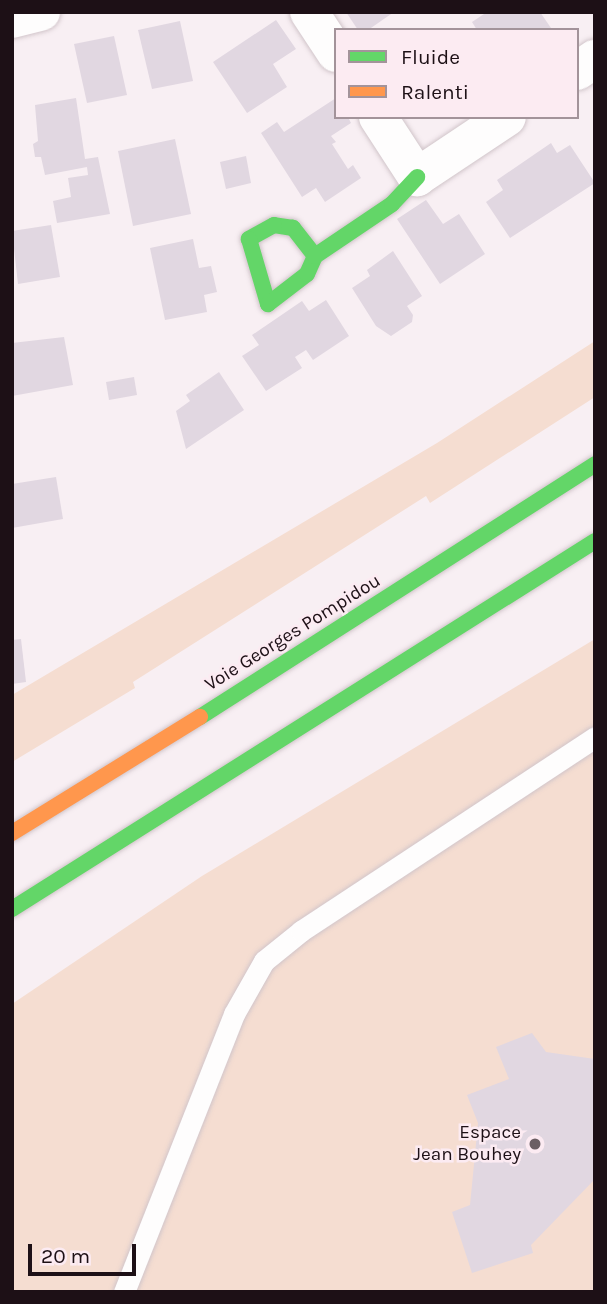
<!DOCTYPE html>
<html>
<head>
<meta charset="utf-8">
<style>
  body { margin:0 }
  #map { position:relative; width:607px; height:1304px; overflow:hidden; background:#f8eff3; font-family:Karla,sans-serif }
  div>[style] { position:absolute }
  .green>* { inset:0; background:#f5ddd1 }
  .building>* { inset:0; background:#e1d7e1 }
  .roads { filter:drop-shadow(0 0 2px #d1c5ca) drop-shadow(0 0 2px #d1c5ca) }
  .lane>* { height:21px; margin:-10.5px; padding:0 10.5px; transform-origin:10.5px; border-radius:10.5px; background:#fefdfd }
  .street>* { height:38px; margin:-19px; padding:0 19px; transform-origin:19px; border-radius:19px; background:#fefdfd }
  .fast>* { height:16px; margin:-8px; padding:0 8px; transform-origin:8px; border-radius:8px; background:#63d668 }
  .slow>* { height:16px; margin:-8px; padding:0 8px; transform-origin:8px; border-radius:8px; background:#ff974d }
  .dots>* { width:19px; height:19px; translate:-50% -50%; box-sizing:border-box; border:4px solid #fcebf2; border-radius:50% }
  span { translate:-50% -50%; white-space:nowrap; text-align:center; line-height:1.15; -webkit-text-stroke:5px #fcebf2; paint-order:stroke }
  .street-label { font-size:19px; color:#1d1016 }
  .poi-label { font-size:19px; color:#1d1016 }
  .right { translate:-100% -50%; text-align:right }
  .frame { position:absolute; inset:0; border:14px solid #1d1016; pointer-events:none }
  .legend { position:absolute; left:334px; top:28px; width:245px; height:91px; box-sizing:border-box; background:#fcebf2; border:2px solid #a3939a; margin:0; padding:9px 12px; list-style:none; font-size:21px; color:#1d1016 }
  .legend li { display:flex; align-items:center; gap:14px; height:35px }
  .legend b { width:35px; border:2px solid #a3939a }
  .scale { position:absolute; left:28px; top:1244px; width:108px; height:32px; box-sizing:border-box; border:4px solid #1d1016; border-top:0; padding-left:9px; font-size:21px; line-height:24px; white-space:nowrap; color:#1d1016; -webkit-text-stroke:5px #fcebf2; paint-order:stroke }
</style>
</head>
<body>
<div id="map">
  <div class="green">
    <div style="clip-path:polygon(595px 341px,595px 397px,430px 503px,426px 496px,133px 682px,135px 688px,12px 762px,12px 695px,437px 443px)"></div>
    <div style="clip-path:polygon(595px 639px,595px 1292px,12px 1292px,12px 1004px,202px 876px)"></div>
  </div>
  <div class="building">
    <div style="clip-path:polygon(346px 12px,394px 12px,368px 30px,358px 30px)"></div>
    <div style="clip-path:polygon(487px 12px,540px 12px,551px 28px,477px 30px,472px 22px)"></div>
    <div style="clip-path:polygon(276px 20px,296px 49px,273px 64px,287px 87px,247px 113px,213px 62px)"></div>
    <div style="clip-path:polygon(180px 21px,193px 81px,152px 89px,138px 30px)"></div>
    <div style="clip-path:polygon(114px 36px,127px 95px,87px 103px,74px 44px)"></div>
    <div style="clip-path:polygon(76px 98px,85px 159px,98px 157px,110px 214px,57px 223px,53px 201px,71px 197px,68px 178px,88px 175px,87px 167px,45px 175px,41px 157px,35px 157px,33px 144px,38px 141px,35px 105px)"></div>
    <div style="clip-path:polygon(336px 98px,336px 117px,348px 117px,351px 123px,331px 136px,336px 142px,332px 144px,348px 169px,353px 165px,361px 178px,325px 202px,316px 188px,302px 197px,261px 133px,277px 122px,284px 132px)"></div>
    <div style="clip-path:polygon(175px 139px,191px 214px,133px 226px,118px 151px)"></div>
    <div style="clip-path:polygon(551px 143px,557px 153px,570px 145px,595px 183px,510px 238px,486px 202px,503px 190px,497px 180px)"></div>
    <div style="clip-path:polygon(246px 156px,251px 183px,226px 189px,220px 162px)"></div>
    <div style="clip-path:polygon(426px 200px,443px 224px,459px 214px,485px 254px,440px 284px,397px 219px)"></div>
    <div style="clip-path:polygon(51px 225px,60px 277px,18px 284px,12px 231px)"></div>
    <div style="clip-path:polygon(193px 239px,199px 268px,211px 266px,217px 292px,204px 295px,207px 312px,165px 320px,150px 248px)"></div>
    <div style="clip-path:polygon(393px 251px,422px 296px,407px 306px,413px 315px,412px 322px,391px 336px,376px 326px,352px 288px,370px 276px,367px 270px)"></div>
    <div style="clip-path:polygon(326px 300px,349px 336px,313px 360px,306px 350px,295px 357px,302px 368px,266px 391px,242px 356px,259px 345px,252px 335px,302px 301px,309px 311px)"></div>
    <div style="clip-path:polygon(64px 337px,73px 385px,12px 396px,12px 343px)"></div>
    <div style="clip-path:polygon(219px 372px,244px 410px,186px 449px,176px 411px,190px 401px,186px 395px)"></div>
    <div style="clip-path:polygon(134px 377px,137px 395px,109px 400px,106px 382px)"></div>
    <div style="clip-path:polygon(56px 477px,63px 519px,12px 528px,12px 484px)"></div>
    <div style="clip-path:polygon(21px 639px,26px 682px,12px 684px,12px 640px)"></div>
    <div style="clip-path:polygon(532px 1033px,546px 1052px,595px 1059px,595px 1179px,531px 1245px,533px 1253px,472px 1273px,452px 1212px,470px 1205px,478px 1123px,467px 1095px,509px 1079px,496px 1047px)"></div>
  </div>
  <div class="roads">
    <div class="lane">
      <div style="left:124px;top:1292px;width:299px;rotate:-68.4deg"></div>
      <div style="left:234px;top:1014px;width:61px;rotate:-60.5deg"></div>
      <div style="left:264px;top:961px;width:48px;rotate:-39deg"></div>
      <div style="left:301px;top:931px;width:352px;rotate:-33.4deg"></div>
    </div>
    <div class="street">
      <div style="left:309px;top:12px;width:49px;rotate:56.6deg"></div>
      <div style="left:12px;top:19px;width:30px;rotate:-14deg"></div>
      <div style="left:577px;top:71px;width:22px;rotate:-34deg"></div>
      <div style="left:378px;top:117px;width:72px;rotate:57deg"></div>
      <div style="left:417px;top:177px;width:108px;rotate:-33.7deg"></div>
    </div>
    <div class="fast">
      <div style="left:315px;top:256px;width:36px;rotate:-128deg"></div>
      <div style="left:293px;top:228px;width:19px;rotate:-171deg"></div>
      <div style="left:274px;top:225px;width:29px;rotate:151deg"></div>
      <div style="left:249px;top:239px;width:68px;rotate:73.7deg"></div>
      <div style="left:268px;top:304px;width:49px;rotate:-37.6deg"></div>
      <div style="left:307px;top:274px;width:20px;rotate:-66deg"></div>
      <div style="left:315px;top:256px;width:93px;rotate:-34deg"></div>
      <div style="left:392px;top:204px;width:37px;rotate:-47deg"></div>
      <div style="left:200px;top:717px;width:469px;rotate:-32.6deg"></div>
      <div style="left:12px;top:909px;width:689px;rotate:-32.26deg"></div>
    </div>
    <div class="slow">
      <div style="left:12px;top:833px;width:221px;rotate:-31.7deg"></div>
    </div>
  </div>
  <div class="dots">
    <div style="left:535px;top:1144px;background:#6a5e63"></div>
  </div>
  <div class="street-label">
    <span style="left:293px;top:633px;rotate:-32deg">Voie Georges Pompidou</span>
  </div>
  <div class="poi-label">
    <span class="right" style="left:521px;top:1144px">Espace<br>Jean Bouhey</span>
  </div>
  <div class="frame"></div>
  <ul class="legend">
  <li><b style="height:9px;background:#63d668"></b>Fluide</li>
  <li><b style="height:9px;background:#ff974d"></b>Ralenti</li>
  </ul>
  <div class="scale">20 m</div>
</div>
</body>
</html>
